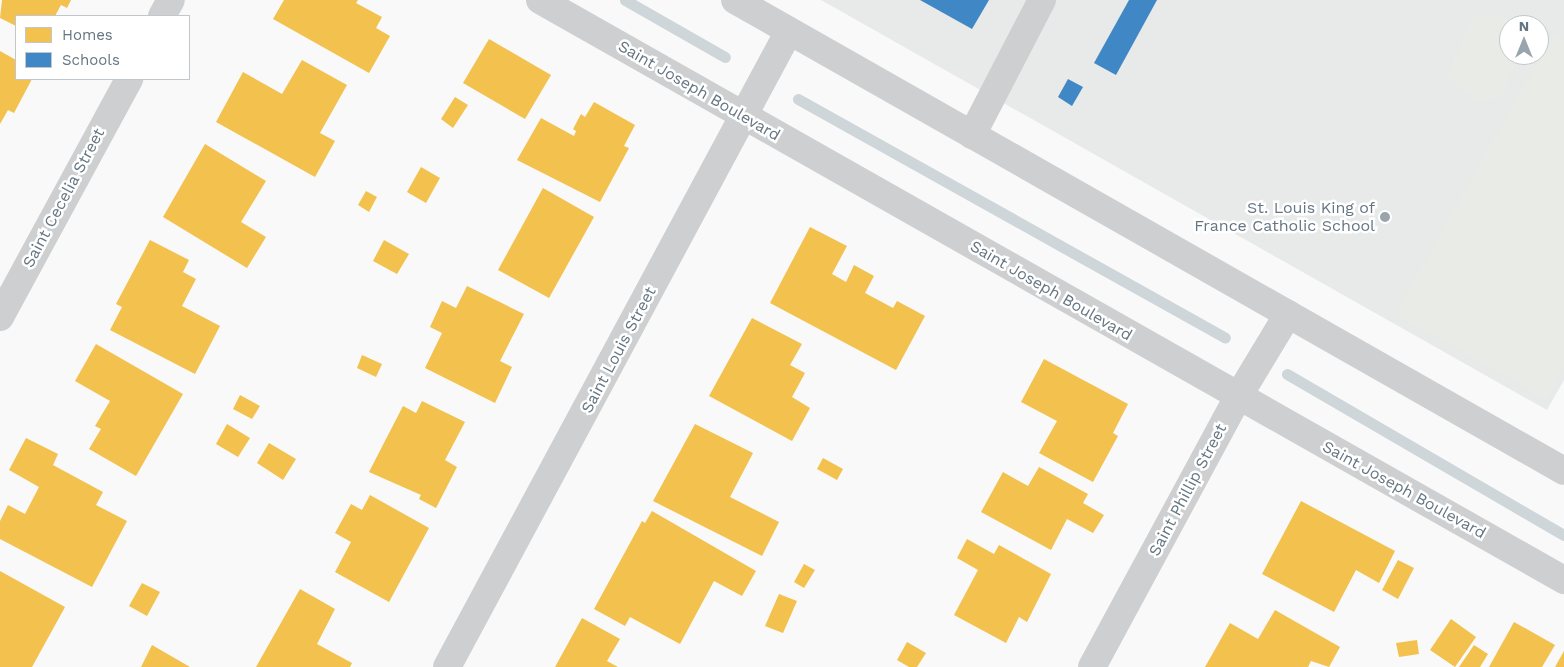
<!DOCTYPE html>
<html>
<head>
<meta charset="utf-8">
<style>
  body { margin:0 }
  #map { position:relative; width:1564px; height:667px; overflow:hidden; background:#f9f9f9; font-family:"Work Sans",sans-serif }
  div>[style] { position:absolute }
  .built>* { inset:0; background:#e8e9e9 }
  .green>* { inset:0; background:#e8ebe6 }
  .homes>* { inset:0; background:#f2c14e }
  .schools>* { inset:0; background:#3f88c5 }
  .stream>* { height:11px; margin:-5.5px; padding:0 5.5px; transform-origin:5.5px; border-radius:5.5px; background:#ced6d9 }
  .minor>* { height:28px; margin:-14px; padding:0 14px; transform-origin:14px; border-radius:14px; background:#cecfd0 }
  .dots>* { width:14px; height:14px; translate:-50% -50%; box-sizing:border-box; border:2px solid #fff; border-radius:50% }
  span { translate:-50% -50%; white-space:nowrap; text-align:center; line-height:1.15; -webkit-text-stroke:5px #fff; paint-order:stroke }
  .street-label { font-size:16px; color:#657683 }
  .poi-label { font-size:16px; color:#657683 }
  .right { translate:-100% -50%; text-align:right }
  .legend { position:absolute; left:15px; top:15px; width:175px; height:65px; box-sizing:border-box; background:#fff; border:1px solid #c1c8cd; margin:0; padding:6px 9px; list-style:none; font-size:15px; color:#657683 }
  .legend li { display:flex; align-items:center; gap:10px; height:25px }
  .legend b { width:25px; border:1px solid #c1c8cd }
  .north { position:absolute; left:1499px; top:15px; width:50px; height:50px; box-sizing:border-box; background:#fff; border:1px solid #c1c8cd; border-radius:50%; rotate:0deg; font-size:14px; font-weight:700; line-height:20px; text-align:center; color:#657683 }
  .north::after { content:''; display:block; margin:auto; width:18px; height:22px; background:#99a4ac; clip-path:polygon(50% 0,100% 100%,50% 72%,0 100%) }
</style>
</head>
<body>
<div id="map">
  <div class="built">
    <div style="clip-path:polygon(evenodd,821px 0,1564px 0,1564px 380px,1547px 410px,821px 0,1509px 25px,1539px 25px,1539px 55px,1509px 55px,1509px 25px)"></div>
  </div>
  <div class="green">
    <div style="clip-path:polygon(1495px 14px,1516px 25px,1509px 25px,1509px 55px,1520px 55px,1500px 97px,1478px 100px,1460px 90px,1447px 73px,1475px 16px)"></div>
    <div style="clip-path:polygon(1554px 33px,1564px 39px,1564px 367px,1546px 399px,1395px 314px)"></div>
  </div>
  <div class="homes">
    <div style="clip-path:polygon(2px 0,71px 0,67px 8px,61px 5px,55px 16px,16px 16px,16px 26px,0 18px)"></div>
    <div style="clip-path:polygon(284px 0,358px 0,356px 3px,382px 17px,376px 28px,390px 36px,369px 73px,273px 19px)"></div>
    <div style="clip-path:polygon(489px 39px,551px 75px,525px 119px,463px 83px)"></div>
    <div style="clip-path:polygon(0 51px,16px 60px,16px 79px,32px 79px,14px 113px,8px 110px,0 124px)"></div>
    <div style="clip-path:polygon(302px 60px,347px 85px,320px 133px,335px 141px,315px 177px,216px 122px,243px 72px,282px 94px)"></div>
    <div style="clip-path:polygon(455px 97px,468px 105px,453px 128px,441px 119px)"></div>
    <div style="clip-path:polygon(594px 102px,635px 125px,624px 146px,629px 148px,600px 202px,517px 160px,541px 118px,574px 136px,576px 131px,573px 129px,581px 114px,585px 117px)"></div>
    <div style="clip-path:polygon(205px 144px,266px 181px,241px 222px,266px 237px,247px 268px,163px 217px)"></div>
    <div style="clip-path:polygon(421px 167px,440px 178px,426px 203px,407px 192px)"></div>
    <div style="clip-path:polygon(543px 188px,594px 217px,549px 298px,498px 270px)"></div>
    <div style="clip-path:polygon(366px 191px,377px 197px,369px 212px,358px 205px)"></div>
    <div style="clip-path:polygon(810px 227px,847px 246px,832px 274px,846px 282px,854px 265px,874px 276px,865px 293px,893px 308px,897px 301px,925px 316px,896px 370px,770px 303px)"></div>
    <div style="clip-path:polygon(150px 240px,189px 260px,183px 272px,196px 279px,182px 306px,220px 326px,195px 374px,110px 330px,122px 307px,116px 304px)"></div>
    <div style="clip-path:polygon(384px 240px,409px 254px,397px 274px,373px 261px)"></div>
    <div style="clip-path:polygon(467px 286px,524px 314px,500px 361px,512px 367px,495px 403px,425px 368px,442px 333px,430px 327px,442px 301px,456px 308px)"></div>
    <div style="clip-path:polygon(752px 318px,802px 344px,790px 365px,805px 373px,792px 397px,810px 408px,792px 441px,709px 396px)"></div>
    <div style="clip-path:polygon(96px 344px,183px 394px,136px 476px,89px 449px,101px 429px,95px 426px,110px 401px,75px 381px)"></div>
    <div style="clip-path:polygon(362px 355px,382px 364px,376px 377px,357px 368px)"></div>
    <div style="clip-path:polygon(1044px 359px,1128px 404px,1113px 433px,1118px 436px,1093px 482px,1039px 453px,1057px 421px,1021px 402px)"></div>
    <div style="clip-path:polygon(240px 395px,260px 406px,252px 419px,233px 409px)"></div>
    <div style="clip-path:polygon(422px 401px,465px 422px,445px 460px,457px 467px,436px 508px,419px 499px,421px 495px,369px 472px,403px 406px,416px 413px)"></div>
    <div style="clip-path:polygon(227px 424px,250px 438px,238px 457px,216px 444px)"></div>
    <div style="clip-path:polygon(695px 424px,753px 453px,730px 497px,779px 522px,762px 556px,653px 501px)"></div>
    <div style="clip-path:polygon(26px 438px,58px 454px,53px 465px,103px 492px,96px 505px,127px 521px,92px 587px,0 539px,0 521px,8px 505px,25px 514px,39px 487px,9px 470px)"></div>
    <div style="clip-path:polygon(269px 443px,296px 459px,283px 480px,257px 463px)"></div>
    <div style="clip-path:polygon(823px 458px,843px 469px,837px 480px,817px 469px)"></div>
    <div style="clip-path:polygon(1039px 467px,1088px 494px,1083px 503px,1104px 515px,1093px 533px,1067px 519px,1051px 550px,981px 512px,1003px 472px,1028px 486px)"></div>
    <div style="clip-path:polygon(370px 495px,429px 528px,389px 602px,335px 572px,351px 542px,335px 533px,351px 504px,362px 510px)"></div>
    <div style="clip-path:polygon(1301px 501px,1395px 551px,1379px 583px,1356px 570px,1334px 612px,1262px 574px)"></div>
    <div style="clip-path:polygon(652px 511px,756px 571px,742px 596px,714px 581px,680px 644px,630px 617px,625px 626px,594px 609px,642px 521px,645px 523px)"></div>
    <div style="clip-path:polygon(967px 539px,994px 554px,999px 545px,1051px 574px,1027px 622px,1019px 617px,1006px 643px,954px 615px,978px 570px,957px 558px)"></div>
    <div style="clip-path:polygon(1398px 560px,1414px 568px,1398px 599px,1382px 590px)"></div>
    <div style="clip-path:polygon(804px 564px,815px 570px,804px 588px,794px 582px)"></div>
    <div style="clip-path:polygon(0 571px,65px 607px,32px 667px,0 667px)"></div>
    <div style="clip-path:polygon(142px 583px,160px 592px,147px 616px,129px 606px)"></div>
    <div style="clip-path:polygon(300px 589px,335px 609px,317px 644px,352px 663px,350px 667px,256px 667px)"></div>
    <div style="clip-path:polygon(779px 594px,797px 601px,783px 633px,765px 626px)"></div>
    <div style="clip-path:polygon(1275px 610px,1340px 647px,1329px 667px,1311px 661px,1308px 667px,1205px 667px,1230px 623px,1258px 639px)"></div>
    <div style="clip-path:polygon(582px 618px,620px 639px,607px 661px,618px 667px,555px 667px)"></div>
    <div style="clip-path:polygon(1451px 619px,1476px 637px,1455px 667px,1430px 650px)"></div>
    <div style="clip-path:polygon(1514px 622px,1555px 645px,1542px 667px,1489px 667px)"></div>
    <div style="clip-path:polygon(1417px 640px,1419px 654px,1399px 657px,1396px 643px)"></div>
    <div style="clip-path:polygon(907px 642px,926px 653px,917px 667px,909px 667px,897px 660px)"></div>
    <div style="clip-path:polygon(152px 645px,190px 667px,141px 667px)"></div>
    <div style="clip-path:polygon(1474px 645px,1488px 654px,1480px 667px,1459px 667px)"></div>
    <div style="clip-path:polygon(1564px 651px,1564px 667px,1555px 667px)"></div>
  </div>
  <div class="schools">
    <div style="clip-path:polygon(920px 0,989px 0,972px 29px)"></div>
    <div style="clip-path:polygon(1129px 0,1157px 0,1116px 75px,1094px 63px)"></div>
    <div style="clip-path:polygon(1068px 79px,1083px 87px,1072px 106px,1058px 97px)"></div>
  </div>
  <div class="stream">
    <div style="left:625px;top:0;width:115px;rotate:29.7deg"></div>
    <div style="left:798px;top:99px;width:489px;rotate:29.2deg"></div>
    <div style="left:1287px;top:374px;width:320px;rotate:30.2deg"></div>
  </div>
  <div class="minor">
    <div style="left:540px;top:0;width:1177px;rotate:29.53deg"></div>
    <div style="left:735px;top:0;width:953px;rotate:29.6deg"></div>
    <div style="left:162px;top:16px;width:18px;rotate:-61deg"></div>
    <div style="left:972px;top:135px;width:152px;rotate:-62.6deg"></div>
    <div style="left:0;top:317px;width:271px;rotate:-61.5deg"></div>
    <div style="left:447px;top:667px;width:722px;rotate:-61.73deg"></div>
    <div style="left:1092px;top:667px;width:307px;rotate:-61.6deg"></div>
    <div style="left:1238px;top:397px;width:97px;rotate:-58.9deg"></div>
  </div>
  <div class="dots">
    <div style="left:1385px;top:217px;background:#99a4ac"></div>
  </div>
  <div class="street-label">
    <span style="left:699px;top:91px;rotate:30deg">Saint Joseph Boulevard</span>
    <span style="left:64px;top:198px;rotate:-62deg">Saint Cecelia Street</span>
    <span style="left:1051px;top:291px;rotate:30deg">Saint Joseph Boulevard</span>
    <span style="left:619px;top:350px;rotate:-62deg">Saint Louis Street</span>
    <span style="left:1188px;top:490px;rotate:-62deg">Saint Phillip Street</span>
    <span style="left:1404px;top:490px;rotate:29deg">Saint Joseph Boulevard</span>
  </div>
  <div class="poi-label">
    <span class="right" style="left:1375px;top:217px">St. Louis King of<br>France Catholic School</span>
  </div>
  <ul class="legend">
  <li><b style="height:14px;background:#f2c14e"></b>Homes</li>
  <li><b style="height:14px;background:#3f88c5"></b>Schools</li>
  </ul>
  <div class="north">N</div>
</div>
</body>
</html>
